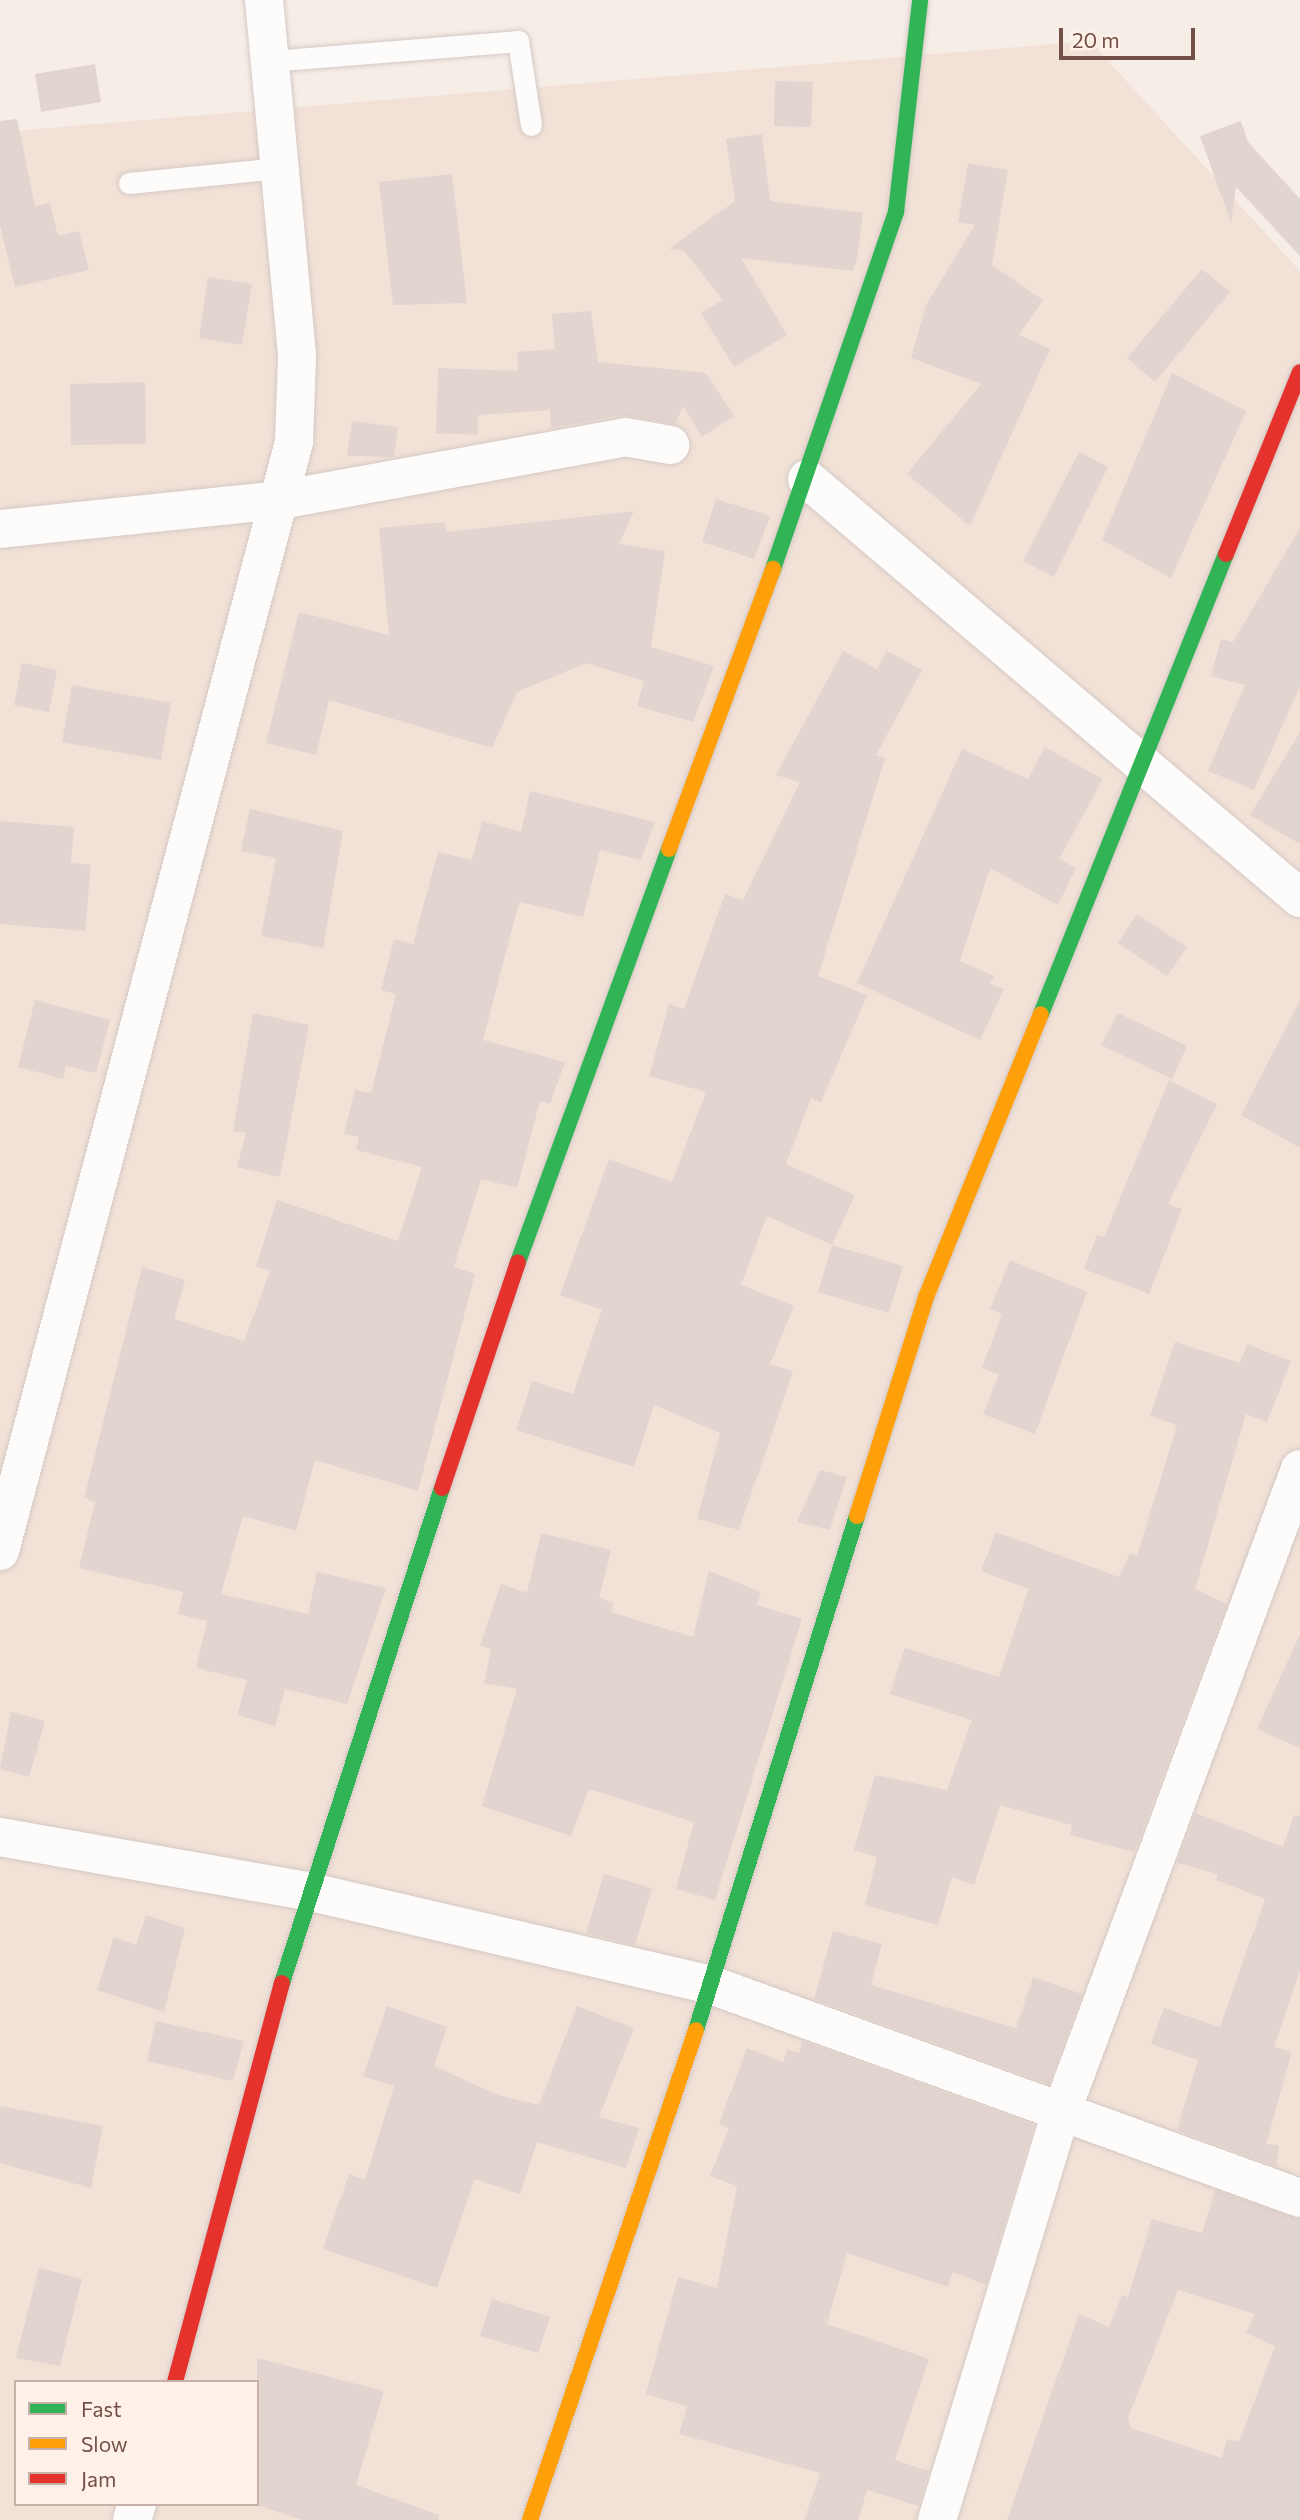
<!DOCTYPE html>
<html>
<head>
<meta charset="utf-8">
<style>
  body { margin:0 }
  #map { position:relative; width:1300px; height:2520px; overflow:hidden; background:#f6ede7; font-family:Commissioner,sans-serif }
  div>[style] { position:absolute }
  .residential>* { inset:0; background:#f2e1d7 }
  .building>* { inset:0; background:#e2d4cf }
  .roads { filter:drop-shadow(0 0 2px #d4c9c5) drop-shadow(0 0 2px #d4c9c5) }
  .lane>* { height:21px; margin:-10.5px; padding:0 10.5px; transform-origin:10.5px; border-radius:10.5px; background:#fefcfb }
  .street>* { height:38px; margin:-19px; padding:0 19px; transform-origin:19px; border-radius:19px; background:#fefcfb }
  .fast>* { height:16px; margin:-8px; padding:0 8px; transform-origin:8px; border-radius:8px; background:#30b455 }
  .slow>* { height:16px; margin:-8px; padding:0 8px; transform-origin:8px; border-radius:8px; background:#ff9f0a }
  .jam>* { height:16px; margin:-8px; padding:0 8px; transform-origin:8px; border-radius:8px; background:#e5322d }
  span { translate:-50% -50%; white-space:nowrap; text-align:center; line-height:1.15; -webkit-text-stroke:7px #fff1e7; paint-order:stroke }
  .legend { position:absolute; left:14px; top:2380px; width:245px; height:126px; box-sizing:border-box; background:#fff1e7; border:2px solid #c7b0a7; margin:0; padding:9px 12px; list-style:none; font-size:21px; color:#734f48 }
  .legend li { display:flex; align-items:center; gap:14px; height:35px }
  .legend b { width:35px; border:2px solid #c7b0a7 }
  .scale { position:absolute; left:1059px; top:28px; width:136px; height:32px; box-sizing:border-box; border:4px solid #734f48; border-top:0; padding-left:9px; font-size:21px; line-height:24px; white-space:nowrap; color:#734f48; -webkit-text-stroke:5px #fff1e7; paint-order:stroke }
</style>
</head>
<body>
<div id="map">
  <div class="residential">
    <div style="clip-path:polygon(evenodd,1090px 41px,1300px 271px,1300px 2520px,0 2520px,0 132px,1090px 41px,16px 2382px,257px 2382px,257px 2504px,16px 2504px,16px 2382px)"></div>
  </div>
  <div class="building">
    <div style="clip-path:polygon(95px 64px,101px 102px,41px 112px,35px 74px)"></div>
    <div style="clip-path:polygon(775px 81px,813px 82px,811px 127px,774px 126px)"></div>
    <div style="clip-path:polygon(17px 119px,35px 206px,50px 203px,58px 236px,79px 231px,89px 270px,15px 287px,0 225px,0 121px)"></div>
    <div style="clip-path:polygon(1241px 121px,1248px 142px,1300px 199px,1300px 256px,1236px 187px,1231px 223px,1200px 136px)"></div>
    <div style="clip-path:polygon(762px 134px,770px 201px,863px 213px,857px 259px,853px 271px,741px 258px,787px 335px,734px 367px,701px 313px,723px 300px,684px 251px,669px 249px,735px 201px,726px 139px)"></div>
    <div style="clip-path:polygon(968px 163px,1008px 170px,992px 265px,1043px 300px,1019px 335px,1050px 349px,970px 526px,907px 474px,981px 384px,911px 358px,926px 305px,975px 225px,958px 222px)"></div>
    <div style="clip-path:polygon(452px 174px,467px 303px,393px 305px,379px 182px)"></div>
    <div style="clip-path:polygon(1202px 269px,1230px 292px,1155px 382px,1127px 358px)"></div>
    <div style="clip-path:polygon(208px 277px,252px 284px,242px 345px,199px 338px)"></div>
    <div style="clip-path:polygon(591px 311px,598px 362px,706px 373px,734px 416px,702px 437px,683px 406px,675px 424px,622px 415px,551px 428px,550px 410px,478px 415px,477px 435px,436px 433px,438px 368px,518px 371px,517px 352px,555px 349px,552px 314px)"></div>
    <div style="clip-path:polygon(1172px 373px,1246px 411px,1171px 578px,1102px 540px)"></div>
    <div style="clip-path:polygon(145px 382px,146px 444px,71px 445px,70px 384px)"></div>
    <div style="clip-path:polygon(352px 421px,398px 427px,394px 457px,347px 456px)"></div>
    <div style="clip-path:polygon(1079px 452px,1108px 467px,1054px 577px,1023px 561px)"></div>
    <div style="clip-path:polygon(716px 499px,770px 516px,754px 559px,702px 542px)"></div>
    <div style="clip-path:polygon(634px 511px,619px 544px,665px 551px,651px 647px,714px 666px,693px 722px,637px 706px,644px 681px,586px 663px,517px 692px,492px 748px,329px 700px,316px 755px,266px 743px,299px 612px,389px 635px,379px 528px,445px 522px,446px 532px)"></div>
    <div style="clip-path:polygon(1300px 528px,1300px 686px,1254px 790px,1208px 771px,1245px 685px,1211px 676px,1221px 639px,1233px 642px)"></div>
    <div style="clip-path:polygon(843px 651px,877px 669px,887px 651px,922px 670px,876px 755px,885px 758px,818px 976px,867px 995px,821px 1102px,811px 1098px,786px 1164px,855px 1195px,832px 1245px,767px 1216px,741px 1285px,794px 1306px,770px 1364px,793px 1371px,739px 1530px,697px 1519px,720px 1433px,654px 1405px,634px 1467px,516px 1430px,532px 1381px,573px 1394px,602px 1310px,560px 1295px,609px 1159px,672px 1182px,706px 1092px,649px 1076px,669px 1004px,684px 1009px,725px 894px,743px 900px,800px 782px,776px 775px)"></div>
    <div style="clip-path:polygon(22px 663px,57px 670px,49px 712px,14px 705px)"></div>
    <div style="clip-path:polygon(72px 685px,171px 703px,161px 760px,62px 742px)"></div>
    <div style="clip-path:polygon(1300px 732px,1300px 844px,1250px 815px)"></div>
    <div style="clip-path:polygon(1045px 747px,1103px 779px,1059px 859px,1076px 868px,1058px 905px,990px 868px,960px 961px,994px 976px,990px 984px,1004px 989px,980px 1040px,857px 983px,962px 749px,1028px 779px)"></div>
    <div style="clip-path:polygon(530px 791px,655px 822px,641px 860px,600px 850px,583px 917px,520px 902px,518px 906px,483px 1040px,565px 1062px,550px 1104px,540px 1101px,517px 1188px,481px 1179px,454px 1267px,475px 1274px,418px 1491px,315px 1460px,296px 1531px,243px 1516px,221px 1594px,308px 1614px,317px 1572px,386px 1588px,347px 1704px,285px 1689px,275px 1726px,237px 1715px,247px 1680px,196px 1668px,207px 1621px,178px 1614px,183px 1592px,79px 1568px,95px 1502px,84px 1498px,142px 1267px,185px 1280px,174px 1319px,244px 1341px,270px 1271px,256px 1266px,277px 1200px,398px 1241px,422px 1167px,356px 1150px,359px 1137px,344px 1134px,355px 1090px,371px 1093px,396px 994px,381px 990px,394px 939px,413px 944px,438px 852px,472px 860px,482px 821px,521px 832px)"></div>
    <div style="clip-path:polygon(250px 809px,343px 831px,323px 948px,261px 936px,276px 858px,241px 851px)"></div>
    <div style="clip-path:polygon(0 821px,74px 827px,71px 863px,91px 865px,85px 931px,0 924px)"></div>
    <div style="clip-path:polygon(1137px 914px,1187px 947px,1167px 976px,1118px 943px)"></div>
    <div style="clip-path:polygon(35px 1000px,110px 1020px,96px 1073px,66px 1066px,63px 1079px,18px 1067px)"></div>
    <div style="clip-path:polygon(1300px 1000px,1300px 1148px,1241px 1115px)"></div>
    <div style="clip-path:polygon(253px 1013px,309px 1025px,280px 1177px,237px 1167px,246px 1133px,233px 1131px)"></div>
    <div style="clip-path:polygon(1118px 1013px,1187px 1046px,1172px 1079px,1101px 1045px)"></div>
    <div style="clip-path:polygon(1169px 1080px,1217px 1104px,1168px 1204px,1182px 1209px,1149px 1294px,1084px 1269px,1097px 1235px,1104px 1237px)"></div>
    <div style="clip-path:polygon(832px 1245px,903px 1266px,889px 1313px,818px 1292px)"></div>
    <div style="clip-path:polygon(1010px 1260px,1087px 1292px,1035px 1434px,983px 1414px,999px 1374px,982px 1368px,1002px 1314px,990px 1309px)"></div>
    <div style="clip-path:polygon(1175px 1342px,1240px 1363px,1247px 1344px,1291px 1361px,1267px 1422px,1246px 1414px,1195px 1589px,1227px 1604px,1134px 1852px,1070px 1835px,1072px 1825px,1000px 1805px,974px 1885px,952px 1877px,938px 1925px,865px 1905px,877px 1857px,854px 1850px,875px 1775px,947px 1790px,972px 1720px,890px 1694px,905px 1648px,999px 1677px,1029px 1589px,981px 1571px,996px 1532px,1119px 1577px,1130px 1553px,1137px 1556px,1177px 1425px,1150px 1416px)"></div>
    <div style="clip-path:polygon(820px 1470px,847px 1477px,830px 1530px,797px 1522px)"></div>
    <div style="clip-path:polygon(541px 1533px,611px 1550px,599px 1598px,614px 1603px,611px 1612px,693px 1637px,709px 1571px,761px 1592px,757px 1605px,802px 1619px,715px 1900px,676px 1889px,694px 1822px,589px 1789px,571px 1836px,482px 1806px,517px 1689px,484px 1683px,491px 1649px,480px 1645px,501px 1584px,527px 1593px)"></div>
    <div style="clip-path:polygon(1300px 1634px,1300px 1748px,1257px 1729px)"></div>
    <div style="clip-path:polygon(11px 1712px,45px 1721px,29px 1777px,0 1769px)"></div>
    <div style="clip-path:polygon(1196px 1813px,1283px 1847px,1294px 1815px,1300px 1816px,1300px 1970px,1274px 2047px,1292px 2052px,1266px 2144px,1279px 2145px,1276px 2166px,1177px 2130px,1198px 2060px,1151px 2044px,1164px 2008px,1220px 2027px,1265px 1899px,1216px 1880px,1218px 1874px,1177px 1863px)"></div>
    <div style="clip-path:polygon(604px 1874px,652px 1888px,635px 1945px,586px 1933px)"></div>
    <div style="clip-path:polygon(146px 1915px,185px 1928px,164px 2012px,97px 1990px,114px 1937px,136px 1945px)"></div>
    <div style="clip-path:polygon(833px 1931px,882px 1944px,871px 1985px,1016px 2028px,1033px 1977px,1082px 1994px,1049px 2084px,814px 1999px)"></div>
    <div style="clip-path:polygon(387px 2006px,447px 2027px,434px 2066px,498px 2095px,539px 2105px,577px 2006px,634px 2028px,599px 2117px,639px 2128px,626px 2168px,537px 2142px,520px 2194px,475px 2179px,437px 2288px,323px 2249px,349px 2174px,365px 2180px,394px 2086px,363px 2076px)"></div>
    <div style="clip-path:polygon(156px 2021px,244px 2041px,233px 2081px,147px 2061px)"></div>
    <div style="clip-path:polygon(802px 2041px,1034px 2125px,986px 2285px,953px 2272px,948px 2287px,847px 2253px,827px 2324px,929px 2359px,895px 2460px,929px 2471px,918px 2506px,867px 2490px,858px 2520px,804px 2520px,820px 2473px,679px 2434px,687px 2406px,646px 2394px,678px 2277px,717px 2288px,737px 2186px,710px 2176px,729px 2128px,719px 2124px,747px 2048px,783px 2062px,788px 2049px,799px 2053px)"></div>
    <div style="clip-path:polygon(0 2106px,103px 2126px,91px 2188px,0 2163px)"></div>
    <div style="clip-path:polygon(evenodd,1215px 2190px,1300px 2219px,1300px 2520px,1007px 2520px,1079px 2314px,1109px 2327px,1122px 2295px,1128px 2297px,1152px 2219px,1202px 2233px,1215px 2190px,1178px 2290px,1255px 2314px,1246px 2333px,1275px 2346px,1239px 2442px,1227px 2439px,1222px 2458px,1131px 2428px,1128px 2418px,1178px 2290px)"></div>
    <div style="clip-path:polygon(39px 2268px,82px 2279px,60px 2366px,16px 2358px)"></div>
    <div style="clip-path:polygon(492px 2299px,550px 2317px,538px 2353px,480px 2336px)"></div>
    <div style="clip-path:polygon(257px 2358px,384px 2391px,356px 2485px,439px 2515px,438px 2520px,302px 2520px,257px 2505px)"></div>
  </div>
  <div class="roads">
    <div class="lane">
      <div style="left:270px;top:61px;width:249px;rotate:-4.6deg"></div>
      <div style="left:518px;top:41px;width:85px;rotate:81.2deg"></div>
      <div style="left:129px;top:183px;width:152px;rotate:-5.7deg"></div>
    </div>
    <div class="street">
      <div style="left:807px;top:479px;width:647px;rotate:40.36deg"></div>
      <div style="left:0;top:529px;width:281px;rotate:-5.9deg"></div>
      <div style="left:280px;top:500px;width:351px;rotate:-10.3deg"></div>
      <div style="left:625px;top:437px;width:46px;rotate:10.1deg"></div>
      <div style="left:0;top:1551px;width:1147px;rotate:-75.15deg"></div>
      <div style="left:294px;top:442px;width:87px;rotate:-88deg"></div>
      <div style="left:297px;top:355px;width:357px;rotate:-95.3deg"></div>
      <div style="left:0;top:1837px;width:312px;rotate:10deg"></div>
      <div style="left:307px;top:1891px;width:415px;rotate:13.1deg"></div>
      <div style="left:711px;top:1985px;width:626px;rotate:19.88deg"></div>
      <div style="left:132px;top:2520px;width:17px;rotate:-73deg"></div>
      <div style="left:937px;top:2520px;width:422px;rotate:-73.1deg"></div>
      <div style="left:1060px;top:2116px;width:690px;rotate:-69.65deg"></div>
    </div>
    <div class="fast">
      <div style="left:773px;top:569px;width:378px;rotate:-71deg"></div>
      <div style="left:896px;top:212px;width:213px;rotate:-83.5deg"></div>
      <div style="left:1041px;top:1014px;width:496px;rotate:-68.1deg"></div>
      <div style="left:518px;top:1262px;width:440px;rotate:-69.9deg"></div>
      <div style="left:282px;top:1983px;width:520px;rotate:-72.09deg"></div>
      <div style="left:696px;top:2030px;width:539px;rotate:-72.61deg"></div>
    </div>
    <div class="slow">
      <div style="left:669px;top:849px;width:299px;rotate:-69.6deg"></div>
      <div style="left:857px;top:1516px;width:230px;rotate:-72.5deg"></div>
      <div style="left:926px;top:1297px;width:305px;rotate:-67.9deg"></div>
      <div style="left:530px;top:2520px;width:517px;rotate:-71.28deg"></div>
    </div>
    <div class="jam">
      <div style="left:1226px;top:554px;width:196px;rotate:-67.9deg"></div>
      <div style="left:442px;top:1488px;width:238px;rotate:-71.4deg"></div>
      <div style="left:175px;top:2382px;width:413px;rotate:-75deg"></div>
    </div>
  </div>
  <ul class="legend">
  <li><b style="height:9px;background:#30b455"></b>Fast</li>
  <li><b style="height:9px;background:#ff9f0a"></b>Slow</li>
  <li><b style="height:9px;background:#e5322d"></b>Jam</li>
  </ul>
  <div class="scale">20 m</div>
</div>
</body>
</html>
